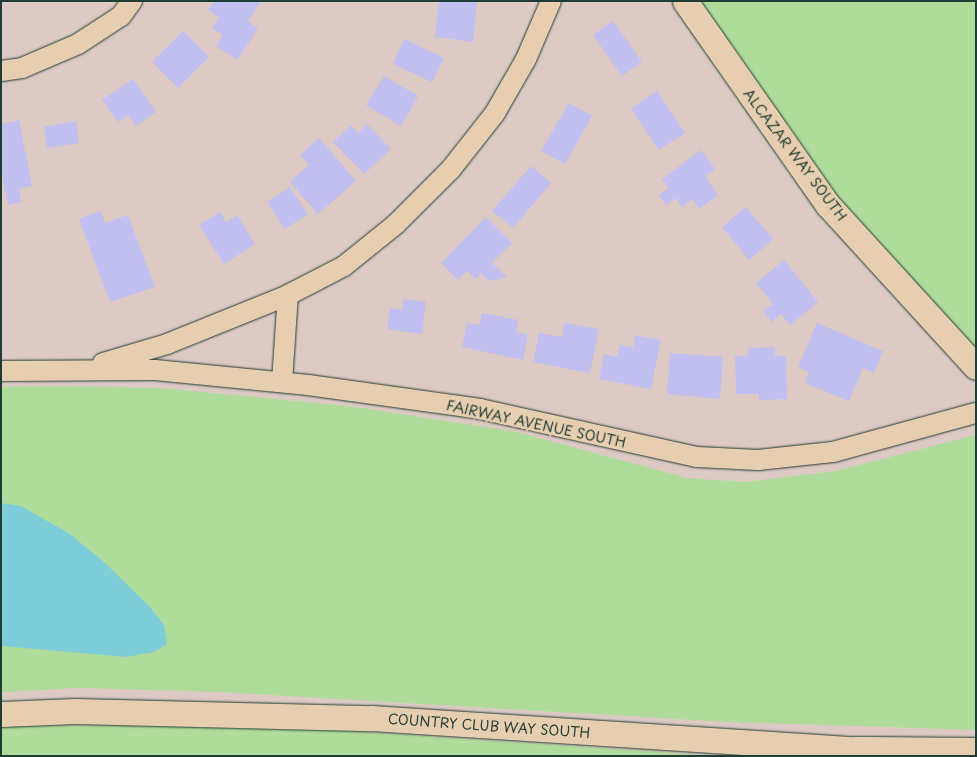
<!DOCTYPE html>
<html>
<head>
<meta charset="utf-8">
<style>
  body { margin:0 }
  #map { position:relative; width:977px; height:757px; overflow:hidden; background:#ddcac4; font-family:"Playpen Sans",sans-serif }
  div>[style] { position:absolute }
  .green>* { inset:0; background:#b0dc9b }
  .water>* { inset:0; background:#7eced9 }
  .building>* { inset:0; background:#c2bff1 }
  .roads { filter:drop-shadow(0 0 1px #1f3d34) drop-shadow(0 0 1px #1f3d34) }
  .minor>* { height:20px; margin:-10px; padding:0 10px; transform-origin:10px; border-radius:10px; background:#e8ceb0 }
  .tertiary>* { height:25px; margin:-12.5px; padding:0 12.5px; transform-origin:12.5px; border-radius:12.5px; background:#e8ceb0 }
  span { translate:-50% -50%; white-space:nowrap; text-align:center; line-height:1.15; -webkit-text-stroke:4.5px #e8ceb0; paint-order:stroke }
  .street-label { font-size:14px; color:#1f3d34 }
  .frame { position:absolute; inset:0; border:2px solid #1f3d34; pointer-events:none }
</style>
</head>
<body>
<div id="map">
  <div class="green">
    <div style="clip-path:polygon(696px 1px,976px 1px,976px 354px,836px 200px)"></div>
    <div style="clip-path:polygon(47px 386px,160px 388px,357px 407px,517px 432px,687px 478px,745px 482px,836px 471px,976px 435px,976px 730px,728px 722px,220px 692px,80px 688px,1px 692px,1px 387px)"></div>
    <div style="clip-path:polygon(148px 725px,303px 728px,717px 756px,1px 756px,1px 726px)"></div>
  </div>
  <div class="water">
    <div style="clip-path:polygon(1px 503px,21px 506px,70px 534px,104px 562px,151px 608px,164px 625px,167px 644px,154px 652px,126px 657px,1px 646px)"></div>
  </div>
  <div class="building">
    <div style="clip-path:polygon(214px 1px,261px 1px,248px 21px,258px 29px,237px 60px,216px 46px,223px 35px,212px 28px,219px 17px,208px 10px)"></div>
    <div style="clip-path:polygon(439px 1px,477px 1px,473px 42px,435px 37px)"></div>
    <div style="clip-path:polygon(613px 21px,642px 62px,622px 76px,593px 35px)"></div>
    <div style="clip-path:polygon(183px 31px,209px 57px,178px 88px,152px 62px)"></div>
    <div style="clip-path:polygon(404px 39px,444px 58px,432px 82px,393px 64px)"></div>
    <div style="clip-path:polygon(384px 76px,418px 96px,401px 126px,366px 105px)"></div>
    <div style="clip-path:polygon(133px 79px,156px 112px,136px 126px,128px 115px,118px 122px,102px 100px)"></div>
    <div style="clip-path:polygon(657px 91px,685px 133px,659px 150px,631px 109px)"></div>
    <div style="clip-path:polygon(569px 103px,592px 116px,565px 164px,541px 151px)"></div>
    <div style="clip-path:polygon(19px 120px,32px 186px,19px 189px,21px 202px,8px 205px,1px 170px,1px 124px)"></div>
    <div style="clip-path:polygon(76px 121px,79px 143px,47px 148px,44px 127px)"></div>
    <div style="clip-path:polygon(367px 124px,391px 149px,364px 174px,333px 142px,351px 125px,358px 133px)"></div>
    <div style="clip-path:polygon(319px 138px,356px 181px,318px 214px,290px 182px,309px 165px,300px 155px)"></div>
    <div style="clip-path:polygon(701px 150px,715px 169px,705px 176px,718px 195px,699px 209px,692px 199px,682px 207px,676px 198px,666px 205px,659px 195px,669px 188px,662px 179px)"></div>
    <div style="clip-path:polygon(531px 166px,551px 183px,513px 228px,492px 211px)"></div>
    <div style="clip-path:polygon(290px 187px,308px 214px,285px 229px,267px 202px)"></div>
    <div style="clip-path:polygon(746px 207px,773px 239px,749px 260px,722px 227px)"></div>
    <div style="clip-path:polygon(101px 211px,105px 223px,128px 215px,155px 287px,110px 302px,79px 219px)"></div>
    <div style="clip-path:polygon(220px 212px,226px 222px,237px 215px,255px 244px,224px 264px,199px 225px)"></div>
    <div style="clip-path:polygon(486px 217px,512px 243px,492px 263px,507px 277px,489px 281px,481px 273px,476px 279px,467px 271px,458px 280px,441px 263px)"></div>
    <div style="clip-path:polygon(784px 260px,818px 302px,790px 325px,781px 314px,772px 322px,763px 311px,773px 304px,756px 283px)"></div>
    <div style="clip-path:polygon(403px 299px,426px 302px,422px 334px,387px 329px,390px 308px,402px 310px)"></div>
    <div style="clip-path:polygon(482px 313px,518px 320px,516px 332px,528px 335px,523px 360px,462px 347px,467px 323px,480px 325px)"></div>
    <div style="clip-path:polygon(564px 323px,599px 329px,590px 373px,533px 362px,539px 333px,562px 337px)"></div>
    <div style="clip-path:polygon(817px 323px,883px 351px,874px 373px,863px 368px,849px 401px,805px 383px,809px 372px,798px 367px)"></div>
    <div style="clip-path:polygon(635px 335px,661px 340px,651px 389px,599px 379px,604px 354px,617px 357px,620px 345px,633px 347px)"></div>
    <div style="clip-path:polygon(775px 347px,775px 356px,786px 356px,787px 399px,759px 400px,759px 394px,736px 394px,735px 356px,748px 356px,748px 348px)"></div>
    <div style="clip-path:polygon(670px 353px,723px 357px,720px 399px,667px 394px)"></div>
  </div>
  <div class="roads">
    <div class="minor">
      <div style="left:1px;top:71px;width:21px;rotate:-8deg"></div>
      <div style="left:22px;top:68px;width:61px;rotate:-23.2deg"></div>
      <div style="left:78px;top:44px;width:51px;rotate:-33.1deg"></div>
      <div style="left:121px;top:16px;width:19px;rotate:-54deg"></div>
      <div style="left:103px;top:363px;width:67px;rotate:-16.5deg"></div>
      <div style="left:167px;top:344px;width:131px;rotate:-22deg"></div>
      <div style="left:288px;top:295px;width:63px;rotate:-27.4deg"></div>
      <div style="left:344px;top:266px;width:67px;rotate:-38.9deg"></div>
      <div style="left:396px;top:224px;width:78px;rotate:-45deg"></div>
      <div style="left:451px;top:169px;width:71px;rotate:-51.8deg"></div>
      <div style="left:495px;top:113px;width:62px;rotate:-60.1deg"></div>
      <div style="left:526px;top:59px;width:63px;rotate:-66.7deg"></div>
      <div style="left:1px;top:371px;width:154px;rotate:-0.4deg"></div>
      <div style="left:155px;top:370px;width:154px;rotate:5.6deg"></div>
      <div style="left:308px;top:385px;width:174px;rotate:7.9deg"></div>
      <div style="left:480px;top:409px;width:222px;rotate:12.5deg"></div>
      <div style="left:697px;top:457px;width:61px;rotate:2.8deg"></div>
      <div style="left:758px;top:460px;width:75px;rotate:-6.1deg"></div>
      <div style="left:833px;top:452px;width:148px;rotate:-15.3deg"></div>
      <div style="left:282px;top:382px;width:87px;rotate:-86.1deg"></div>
    </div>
    <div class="tertiary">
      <div style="left:685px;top:1px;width:249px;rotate:55deg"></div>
      <div style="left:828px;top:205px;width:219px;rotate:47.6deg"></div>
      <div style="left:1px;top:714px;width:74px;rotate:-2.3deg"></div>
      <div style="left:75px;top:711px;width:296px;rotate:1.4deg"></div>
      <div style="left:371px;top:718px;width:486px;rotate:3.7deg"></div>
      <div style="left:856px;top:749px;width:120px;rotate:0.5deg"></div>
    </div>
  </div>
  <div class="street-label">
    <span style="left:795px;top:155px;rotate:53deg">ALCAZAR WAY SOUTH</span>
    <span style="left:536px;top:424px;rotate:12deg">FAIRWAY AVENUE SOUTH</span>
    <span style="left:489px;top:726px;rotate:4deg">COUNTRY CLUB WAY SOUTH</span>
  </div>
  <div class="frame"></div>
</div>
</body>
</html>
